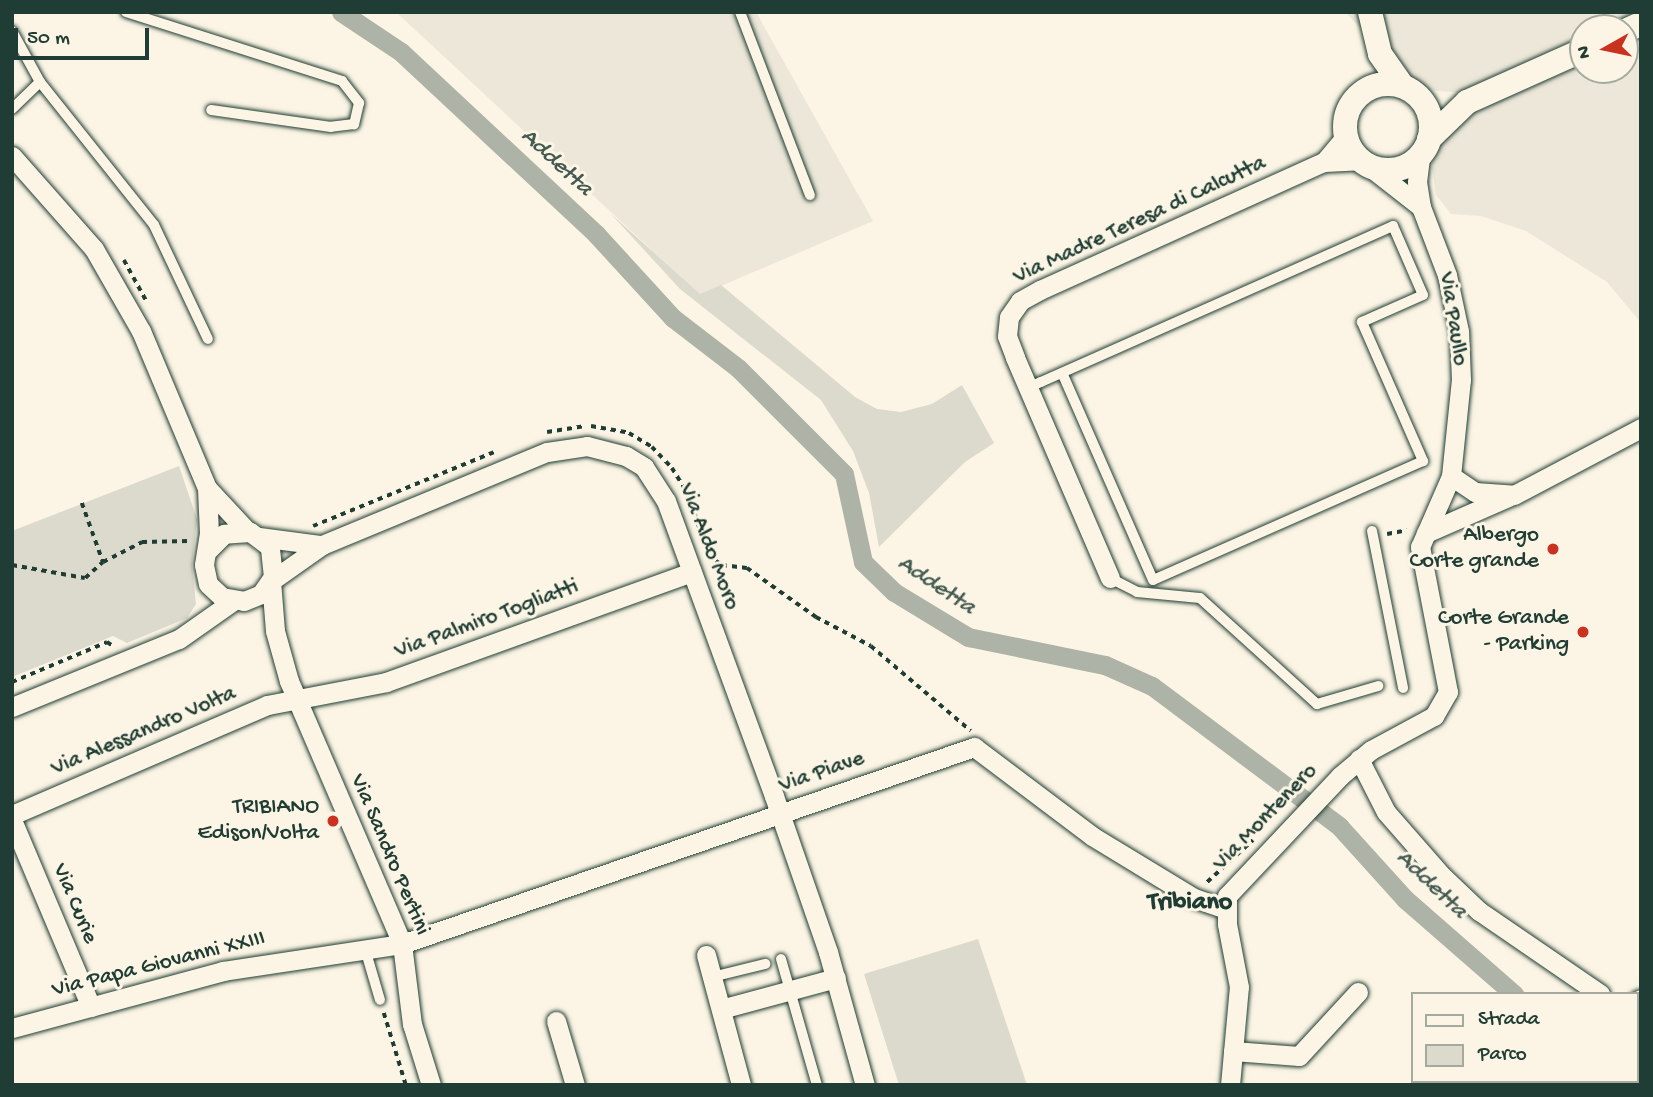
<!DOCTYPE html>
<html>
<head>
<meta charset="utf-8">
<style>
  body { margin:0 }
  #map { position:relative; width:1653px; height:1097px; overflow:hidden; background:#fcf5e5; font-family:"Gochi Hand",sans-serif }
  div>[style] { position:absolute }
  .built>* { inset:0; background:#ece7d8 }
  .green>* { inset:0; background:#dcdacc }
  .canal>* { height:19px; margin:-9.5px; padding:0 9.5px; transform-origin:9.5px; border-radius:9.5px; background:#aeb3a7 }
  .path>* { height:3.5px; margin-top:-1.75px; transform-origin:0; background:repeating-linear-gradient(90deg,#1f3d34 0 5px,transparent 0 10px) }
  .roads { filter:drop-shadow(0 0 2px #1f3d34) drop-shadow(0 0 2px #1f3d34) }
  .service>* { height:10px; margin:-5px; padding:0 5px; transform-origin:5px; border-radius:5px; background:#fcf5e5 }
  .minor>* { height:19px; margin:-9.5px; padding:0 9.5px; transform-origin:9.5px; border-radius:9.5px; background:#fcf5e5 }
  .tertiary>* { height:24px; margin:-12px; padding:0 12px; transform-origin:12px; border-radius:12px; background:#fcf5e5 }
  .tertiary>.ring { margin:-12px; padding:0; box-sizing:content-box; background:none; border:24px solid #fcf5e5; border-radius:50% }
  .dots>* { width:19px; height:19px; translate:-50% -50%; box-sizing:border-box; border:4px solid #fcf5e5; border-radius:50% }
  span { translate:-50% -50%; white-space:nowrap; text-align:center; line-height:1.15; -webkit-text-stroke:6px #fcf5e5; paint-order:stroke }
  .street-label { font-size:23px; color:#1f3d34 }
  .poi-label { font-size:23px; color:#1f3d34 }
  .right { translate:-100% -50%; text-align:right }
  .water-label { font-size:24px; color:#435a51; font-style:italic }
  .quarter-label { font-size:26px; color:#1f3d34; font-weight:700 }
  .frame { position:absolute; inset:0; border:14px solid #1f3d34; pointer-events:none }
  .legend { position:absolute; left:1411px; top:992px; width:228px; height:91px; box-sizing:border-box; background:#fcf5e5; border:2px solid #a4ab9e; margin:0; padding:9px 12px; list-style:none; font-size:21px; color:#1f3d34 }
  .legend li { display:flex; align-items:center; gap:14px; height:35px }
  .legend b { width:35px; border:2px solid #a4ab9e }
  .north { position:absolute; left:1569px; top:14px; width:70px; height:70px; box-sizing:border-box; background:#fcf5e5; border:2px solid #a4ab9e; border-radius:50%; rotate:261deg; font-size:19px; font-weight:700; line-height:28px; text-align:center; color:#1f3d34 }
  .north::after { content:''; display:block; margin:auto; width:24px; height:32px; background:#c8321e; clip-path:polygon(50% 0,100% 100%,50% 72%,0 100%) }
  .scale { position:absolute; left:14px; top:28px; width:135px; height:32px; box-sizing:border-box; border:4px solid #1f3d34; border-top:0; padding-left:9px; font-size:21px; line-height:24px; white-space:nowrap; color:#1f3d34; -webkit-text-stroke:5px #fcf5e5; paint-order:stroke }
</style>
</head>
<body>
<div id="map">
  <div class="built">
    <div style="clip-path:polygon(396px 12px,756px 12px,873px 221px,700px 295px)"></div>
    <div style="clip-path:polygon(evenodd,1345px 12px,1641px 12px,1641px 323px,1607px 282px,1526px 231px,1481px 216px,1451px 214px,1436px 195px,1432px 168px,1436px 148px,1465px 93px,1426px 90px,1410px 80px,1345px 12px,1583px 28px,1625px 28px,1625px 70px,1583px 70px,1583px 28px)"></div>
  </div>
  <div class="green">
    <div style="clip-path:polygon(611px 214px,700px 294px,721px 285px,855px 397px,877px 409px,901px 412px,932px 404px,962px 385px,994px 443px,965px 462px,879px 547px,869px 493px,853px 451px,821px 400px,680px 289px)"></div>
    <div style="clip-path:polygon(179px 466px,197px 519px,192px 565px,196px 604px,187px 618px,127px 643px,113px 636px,12px 677px,12px 531px)"></div>
    <div style="clip-path:polygon(978px 939px,1027px 1085px,899px 1085px,864px 974px)"></div>
  </div>
  <div class="canal">
    <div style="left:341px;top:12px;width:72px;rotate:33.7deg"></div>
    <div style="left:401px;top:52px;width:267px;rotate:43deg"></div>
    <div style="left:596px;top:234px;width:114px;rotate:47.5deg"></div>
    <div style="left:673px;top:318px;width:82px;rotate:37.6deg"></div>
    <div style="left:738px;top:368px;width:150px;rotate:45deg"></div>
    <div style="left:844px;top:474px;width:90px;rotate:77.8deg"></div>
    <div style="left:863px;top:562px;width:43px;rotate:44.1deg"></div>
    <div style="left:894px;top:592px;width:87px;rotate:31.3deg"></div>
    <div style="left:968px;top:637px;width:140px;rotate:11.6deg"></div>
    <div style="left:1105px;top:665px;width:51px;rotate:24.1deg"></div>
    <div style="left:1152px;top:686px;width:234px;rotate:36.8deg"></div>
    <div style="left:1339px;top:826px;width:98px;rotate:47.9deg"></div>
    <div style="left:1405px;top:899px;width:145px;rotate:41.1deg"></div>
    <div style="left:1583px;top:1081px;width:4px;rotate:63deg"></div>
  </div>
  <div class="path">
    <div style="left:124px;top:260px;width:48px;rotate:61.3deg"></div>
    <div style="left:591px;top:426px;width:39px;rotate:10deg"></div>
    <div style="left:629px;top:433px;width:27px;rotate:31deg"></div>
    <div style="left:652px;top:447px;width:29px;rotate:46deg"></div>
    <div style="left:672px;top:468px;width:32px;rotate:58deg"></div>
    <div style="left:689px;top:495px;width:63px;rotate:72.4deg"></div>
    <div style="left:708px;top:555px;width:17px;rotate:36deg"></div>
    <div style="left:722px;top:565px;width:25px;rotate:7deg"></div>
    <div style="left:747px;top:568px;width:85px;rotate:35.4deg"></div>
    <div style="left:816px;top:617px;width:62px;rotate:27.8deg"></div>
    <div style="left:871px;top:646px;width:131px;rotate:40.4deg"></div>
    <div style="left:547px;top:432px;width:37px;rotate:-9deg"></div>
    <div style="left:82px;top:503px;width:63px;rotate:70.4deg"></div>
    <div style="left:313px;top:526px;width:196px;rotate:-22.2deg"></div>
    <div style="left:1387px;top:534px;width:20px;rotate:-11deg"></div>
    <div style="left:12px;top:565px;width:74px;rotate:10.1deg"></div>
    <div style="left:85px;top:578px;width:24px;rotate:-42deg"></div>
    <div style="left:103px;top:562px;width:44px;rotate:-27.1deg"></div>
    <div style="left:142px;top:542px;width:47px;rotate:-1.2deg"></div>
    <div style="left:12px;top:682px;width:103px;rotate:-22.8deg"></div>
    <div style="left:107px;top:642px;width:7px;rotate:34deg"></div>
    <div style="left:1207px;top:882px;width:62px;rotate:-42.4deg"></div>
    <div style="left:384px;top:1013px;width:75px;rotate:73deg"></div>
  </div>
  <div class="roads">
    <div class="service">
      <div style="left:126px;top:12px;width:227px;rotate:17.7deg"></div>
      <div style="left:342px;top:81px;width:28px;rotate:52deg"></div>
      <div style="left:359px;top:103px;width:22px;rotate:103deg"></div>
      <div style="left:354px;top:124px;width:23px;rotate:173deg"></div>
      <div style="left:331px;top:127px;width:121px;rotate:-171.9deg"></div>
      <div style="left:740px;top:12px;width:196px;rotate:69.1deg"></div>
      <div style="left:12px;top:31px;width:58px;rotate:61.2deg"></div>
      <div style="left:40px;top:82px;width:183px;rotate:51.4deg"></div>
      <div style="left:154px;top:225px;width:126px;rotate:64.7deg"></div>
      <div style="left:12px;top:109px;width:39px;rotate:-44deg"></div>
      <div style="left:1028px;top:388px;width:14px;rotate:-25deg"></div>
      <div style="left:1041px;top:382px;width:385px;rotate:-23.9deg"></div>
      <div style="left:1393px;top:226px;width:75px;rotate:66.5deg"></div>
      <div style="left:1423px;top:295px;width:67px;rotate:156.1deg"></div>
      <div style="left:1362px;top:322px;width:152px;rotate:66.3deg"></div>
      <div style="left:1423px;top:461px;width:295px;rotate:156.2deg"></div>
      <div style="left:1153px;top:580px;width:226px;rotate:-113.7deg"></div>
      <div style="left:1372px;top:531px;width:160px;rotate:78.8deg"></div>
      <div style="left:1110px;top:578px;width:30px;rotate:27deg"></div>
      <div style="left:1137px;top:592px;width:63px;rotate:5.4deg"></div>
      <div style="left:1200px;top:598px;width:158px;rotate:42.2deg"></div>
      <div style="left:1317px;top:704px;width:64px;rotate:-16.4deg"></div>
      <div style="left:365px;top:949px;width:53px;rotate:73.6deg"></div>
      <div style="left:781px;top:959px;width:131px;rotate:74.1deg"></div>
      <div style="left:712px;top:977px;width:55px;rotate:-13.8deg"></div>
    </div>
    <div class="minor">
      <div style="left:1345px;top:137px;width:33px;rotate:130deg"></div>
      <div style="left:1324px;top:162px;width:35px;rotate:-3deg"></div>
      <div style="left:12px;top:156px;width:124px;rotate:48.6deg"></div>
      <div style="left:94px;top:249px;width:95px;rotate:60.2deg"></div>
      <div style="left:141px;top:331px;width:170px;rotate:67.2deg"></div>
      <div style="left:207px;top:488px;width:45px;rotate:87.5deg"></div>
      <div style="left:209px;top:533px;width:32px;rotate:99deg"></div>
      <div style="left:204px;top:565px;width:19px;rotate:78deg"></div>
      <div style="left:208px;top:584px;width:19px;rotate:43deg"></div>
      <div style="left:222px;top:597px;width:22px;rotate:10deg"></div>
      <div style="left:244px;top:601px;width:18px;rotate:-22deg"></div>
      <div style="left:261px;top:594px;width:21px;rotate:-55deg"></div>
      <div style="left:273px;top:577px;width:30px;rotate:-96deg"></div>
      <div style="left:270px;top:547px;width:25px;rotate:-143deg"></div>
      <div style="left:250px;top:532px;width:26px;rotate:176deg"></div>
      <div style="left:224px;top:534px;width:24px;rotate:135deg"></div>
      <div style="left:1370px;top:167px;width:65px;rotate:38.1deg"></div>
      <div style="left:1451px;top:476px;width:29px;rotate:34deg"></div>
      <div style="left:1475px;top:492px;width:39px;rotate:4deg"></div>
      <div style="left:1514px;top:495px;width:144px;rotate:-27.8deg"></div>
      <div style="left:208px;top:489px;width:57px;rotate:47.1deg"></div>
      <div style="left:1426px;top:533px;width:90px;rotate:-23.7deg"></div>
      <div style="left:259px;top:537px;width:63px;rotate:7.4deg"></div>
      <div style="left:1110px;top:578px;width:241px;rotate:-113.3deg"></div>
      <div style="left:1015px;top:357px;width:22px;rotate:-111deg"></div>
      <div style="left:1007px;top:336px;width:19px;rotate:-84deg"></div>
      <div style="left:1009px;top:317px;width:19px;rotate:-55deg"></div>
      <div style="left:1020px;top:301px;width:23px;rotate:-29deg"></div>
      <div style="left:1040px;top:290px;width:312px;rotate:-24.3deg"></div>
      <div style="left:271px;top:581px;width:62px;rotate:-35.2deg"></div>
      <div style="left:322px;top:545px;width:243px;rotate:-22.5deg"></div>
      <div style="left:547px;top:452px;width:40px;rotate:-8.5deg"></div>
      <div style="left:587px;top:446px;width:40px;rotate:14.4deg"></div>
      <div style="left:626px;top:456px;width:21px;rotate:31deg"></div>
      <div style="left:644px;top:467px;width:40px;rotate:57.1deg"></div>
      <div style="left:666px;top:501px;width:314px;rotate:69.9deg"></div>
      <div style="left:774px;top:796px;width:165px;rotate:70.9deg"></div>
      <div style="left:828px;top:952px;width:138px;rotate:74.5deg"></div>
      <div style="left:271px;top:581px;width:50px;rotate:85.4deg"></div>
      <div style="left:275px;top:631px;width:52px;rotate:74.4deg"></div>
      <div style="left:289px;top:681px;width:286px;rotate:66.7deg"></div>
      <div style="left:402px;top:944px;width:81px;rotate:82.9deg"></div>
      <div style="left:412px;top:1024px;width:64px;rotate:72.7deg"></div>
      <div style="left:12px;top:707px;width:180px;rotate:-22.2deg"></div>
      <div style="left:179px;top:639px;width:66px;rotate:-35.1deg"></div>
      <div style="left:1359px;top:759px;width:59px;rotate:63deg"></div>
      <div style="left:1386px;top:812px;width:85px;rotate:48.8deg"></div>
      <div style="left:1442px;top:876px;width:51px;rotate:43.4deg"></div>
      <div style="left:1479px;top:911px;width:147px;rotate:34.4deg"></div>
      <div style="left:12px;top:815px;width:278px;rotate:-23.3deg"></div>
      <div style="left:267px;top:705px;width:121px;rotate:-10.9deg"></div>
      <div style="left:386px;top:682px;width:325px;rotate:-19.8deg"></div>
      <div style="left:12px;top:820px;width:203px;rotate:67.1deg"></div>
      <div style="left:706px;top:955px;width:135px;rotate:74.9deg"></div>
      <div style="left:1637px;top:1001px;width:4px;rotate:-27deg"></div>
      <div style="left:721px;top:1009px;width:119px;rotate:-15.1deg"></div>
      <div style="left:1637px;top:1016px;width:4px;rotate:27deg"></div>
      <div style="left:556px;top:1021px;width:67px;rotate:73.5deg"></div>
      <div style="left:12px;top:1028px;width:219px;rotate:-15.1deg"></div>
      <div style="left:223px;top:971px;width:181px;rotate:-8.6deg"></div>
      <div style="left:402px;top:944px;width:605px;rotate:-19deg"></div>
      <div style="left:974px;top:747px;width:148px;rotate:37deg"></div>
      <div style="left:1092px;top:836px;width:119px;rotate:31.3deg"></div>
      <div style="left:1194px;top:898px;width:34px;rotate:19deg"></div>
      <div style="left:1233px;top:1051px;width:66px;rotate:4.3deg"></div>
      <div style="left:1299px;top:1056px;width:87px;rotate:-47.3deg"></div>
      <div style="left:1230px;top:1085px;width:98px;rotate:-84.8deg"></div>
      <div style="left:1239px;top:987px;width:64px;rotate:-100.8deg"></div>
      <div style="left:1227px;top:924px;width:28px;rotate:-90deg"></div>
      <div style="left:1227px;top:896px;width:165px;rotate:-46.7deg"></div>
      <div style="left:1340px;top:776px;width:40px;rotate:-40deg"></div>
      <div style="left:1371px;top:750px;width:72px;rotate:-28.4deg"></div>
      <div style="left:1434px;top:716px;width:28px;rotate:-60deg"></div>
      <div style="left:1448px;top:692px;width:148px;rotate:-100.9deg"></div>
      <div style="left:1420px;top:547px;width:77px;rotate:-66.4deg"></div>
      <div style="left:1451px;top:476px;width:97px;rotate:-84.1deg"></div>
      <div style="left:1461px;top:380px;width:49px;rotate:-92.3deg"></div>
      <div style="left:1459px;top:331px;width:57px;rotate:-102.1deg"></div>
      <div style="left:1447px;top:275px;width:73px;rotate:-110.9deg"></div>
      <div style="left:1421px;top:207px;width:25px;rotate:-99deg"></div>
      <div style="left:1417px;top:182px;width:26px;rotate:-83deg"></div>
    </div>
    <div class="tertiary">
      <div style="left:1370px;top:12px;width:43px;rotate:76.6deg"></div>
      <div style="left:1380px;top:54px;width:39px;rotate:55deg"></div>
      <div style="left:1625px;top:31px;width:17px;rotate:-24deg"></div>
      <div class="ring" style="left:1345px;top:84px;width:62px;height:62px"></div>
      <div style="left:1429px;top:139px;width:53px;rotate:-44.2deg"></div>
      <div style="left:1467px;top:102px;width:127px;rotate:-24.1deg"></div>
    </div>
  </div>
  <div class="dots">
    <div style="left:1553px;top:549px;background:#c8321e"></div>
    <div style="left:1583px;top:632px;background:#c8321e"></div>
    <div style="left:333px;top:821px;background:#c8321e"></div>
  </div>
  <div class="street-label">
    <span style="left:1140px;top:221px;rotate:-25deg">Via Madre Teresa di Calcutta</span>
    <span style="left:1452px;top:319px;rotate:81deg">Via Paullo</span>
    <span style="left:708px;top:547px;rotate:69deg">Via Aldo Moro</span>
    <span style="left:487px;top:620px;rotate:-20deg">Via Palmiro Togliatti</span>
    <span style="left:144px;top:732px;rotate:-23deg">Via Alessandro Volta</span>
    <span style="left:822px;top:773px;rotate:-19deg">Via Piave</span>
    <span style="left:1266px;top:818px;rotate:-46deg">Via Montenero</span>
    <span style="left:389px;top:855px;rotate:67deg">Via Sandro Pertini</span>
    <span style="left:74px;top:904px;rotate:67deg">Via Curie</span>
    <span style="left:159px;top:965px;rotate:-14deg">Via Papa Giovanni XXIII</span>
  </div>
  <div class="poi-label">
    <span class="right" style="left:1539px;top:549px">Albergo<br>Corte grande</span>
    <span class="right" style="left:1569px;top:632px">Corte Grande<br>- Parking</span>
    <span class="right" style="left:319px;top:821px">TRIBIANO<br>Edison/Volta</span>
  </div>
  <div class="water-label">
    <span style="left:556px;top:163px;rotate:43deg">Addetta</span>
    <span style="left:936px;top:586px;rotate:34deg">Addetta</span>
    <span style="left:1431px;top:885px;rotate:44deg">Addetta</span>
  </div>
  <div class="quarter-label">
    <span style="left:1190px;top:904px">Tribiano</span>
  </div>
  <div class="frame"></div>
  <ul class="legend">
  <li><b style="height:9px;background:#fcf5e5"></b>Strada</li>
  <li><b style="height:19px;background:#dcdacc"></b>Parco</li>
  </ul>
  <div class="north">N</div>
  <div class="scale">50 m</div>
</div>
</body>
</html>
